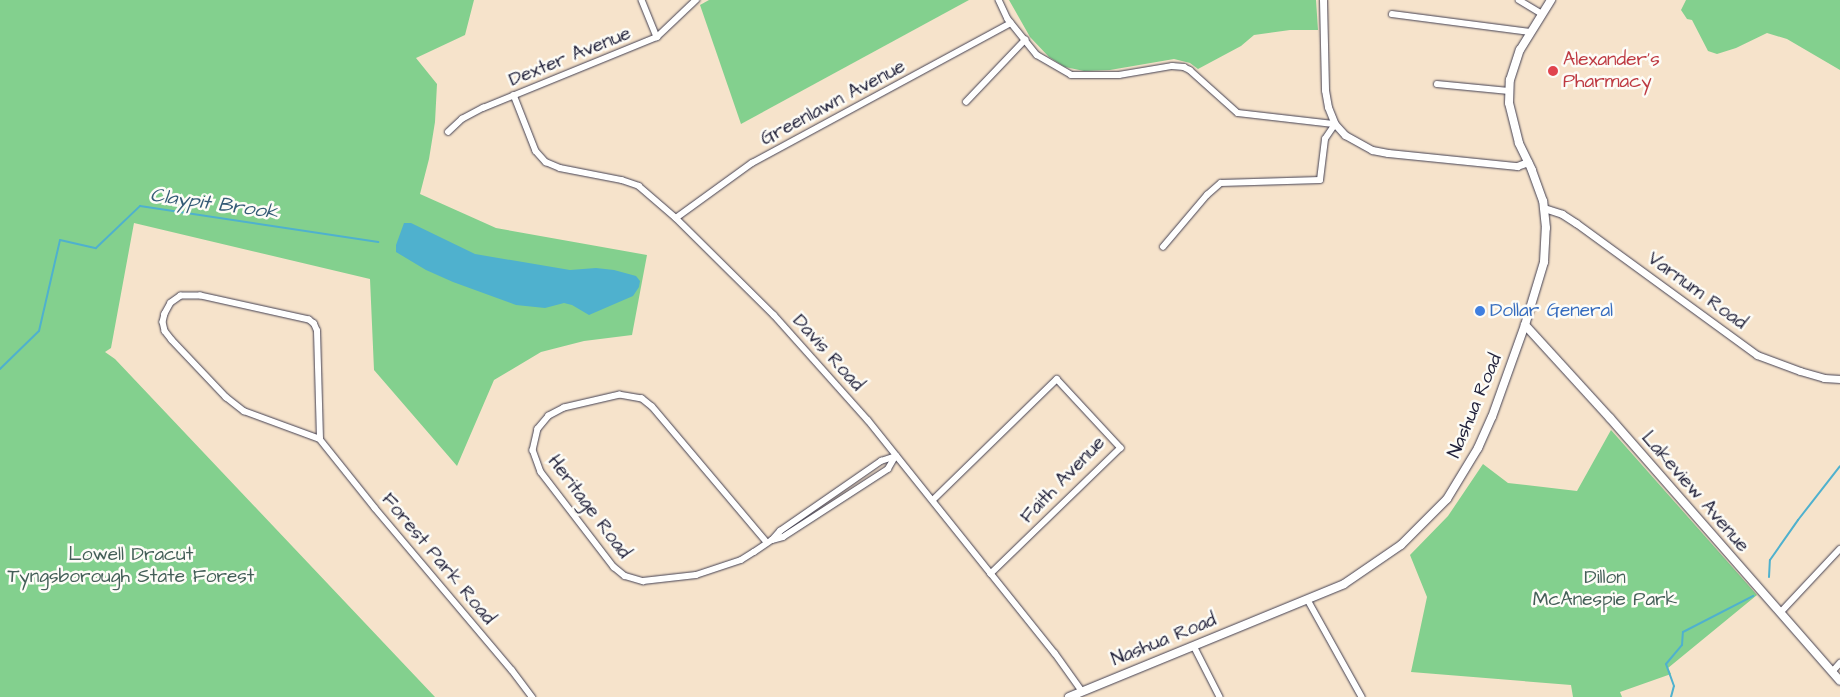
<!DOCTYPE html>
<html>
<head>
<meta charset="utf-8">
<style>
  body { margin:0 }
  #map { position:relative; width:1840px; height:697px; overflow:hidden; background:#f6e3cb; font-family:"Architects Daughter",sans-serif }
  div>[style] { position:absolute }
  .green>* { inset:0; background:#83d08e }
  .water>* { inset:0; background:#4fb1ce }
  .stream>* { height:2px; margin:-1px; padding:0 1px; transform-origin:1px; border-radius:1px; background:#4fb1ce }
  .roads { filter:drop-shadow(0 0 1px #423f51) drop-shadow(0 0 1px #423f51) }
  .minor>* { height:5.5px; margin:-2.75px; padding:0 2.75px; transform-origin:2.75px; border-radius:2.75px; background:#fff }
  .tertiary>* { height:7px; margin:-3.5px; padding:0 3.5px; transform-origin:3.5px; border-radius:3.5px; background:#fff }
  .secondary>* { height:8px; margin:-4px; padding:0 4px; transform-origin:4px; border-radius:4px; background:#fff }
  .dots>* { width:14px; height:14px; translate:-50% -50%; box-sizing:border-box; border:2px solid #fdfcf7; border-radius:50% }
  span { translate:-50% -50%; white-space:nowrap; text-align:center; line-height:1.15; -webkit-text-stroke:5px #fdfcf7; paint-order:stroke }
  .street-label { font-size:19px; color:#22223b }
  .health-label { font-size:19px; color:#be3a42 }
  .left { translate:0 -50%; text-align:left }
  .shop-label { font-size:19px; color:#366cbe }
  .park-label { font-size:19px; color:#445f58 }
  .water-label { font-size:20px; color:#345b76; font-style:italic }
</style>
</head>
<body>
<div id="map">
  <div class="green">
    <div style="clip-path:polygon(0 0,474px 0,465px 35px,416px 58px,437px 84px,435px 122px,429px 159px,420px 194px,496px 228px,647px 255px,632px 335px,584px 341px,541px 352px,494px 380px,457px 466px,374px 370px,370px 279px,134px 223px,111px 348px,105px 352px,115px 359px,435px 697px,0 697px)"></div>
    <div style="clip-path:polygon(709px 0,969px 0,741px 124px,700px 5px)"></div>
    <div style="clip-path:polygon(1009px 0,1316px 0,1318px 30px,1290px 30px,1254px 35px,1241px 46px,1198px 69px,1190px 63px,1174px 59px,1110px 70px,1084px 71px,1065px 67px,1049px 57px,1030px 37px)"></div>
    <div style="clip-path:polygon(1686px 0,1840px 0,1840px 70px,1787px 39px,1767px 33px,1736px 48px,1717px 54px,1708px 51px,1692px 20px,1687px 19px,1681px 10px)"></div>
    <div style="clip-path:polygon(1611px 430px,1757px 595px,1668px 668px,1671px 674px,1620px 692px,1622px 697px,1573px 697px,1571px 685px,1411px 672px,1427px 597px,1410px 555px,1448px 516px,1483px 464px,1508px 483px,1577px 491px)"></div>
  </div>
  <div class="water">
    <div style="clip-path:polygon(404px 223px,411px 223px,475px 254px,570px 270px,596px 268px,614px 270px,636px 276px,640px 281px,639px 287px,633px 296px,589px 315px,572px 305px,564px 303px,545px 308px,516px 305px,453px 282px,426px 270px,396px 252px,396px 245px)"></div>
  </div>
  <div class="stream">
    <div style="left:0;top:369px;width:54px;rotate:-44.3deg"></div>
    <div style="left:39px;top:331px;width:93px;rotate:-77deg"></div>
    <div style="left:60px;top:240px;width:37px;rotate:13deg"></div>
    <div style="left:96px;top:248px;width:61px;rotate:-43.7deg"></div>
    <div style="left:140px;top:206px;width:241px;rotate:8.6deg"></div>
    <div style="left:1769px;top:577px;width:17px;rotate:-87deg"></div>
    <div style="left:1770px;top:560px;width:49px;rotate:-55deg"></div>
    <div style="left:1798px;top:520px;width:68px;rotate:-52.1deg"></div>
    <div style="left:1671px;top:697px;width:11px;rotate:-75deg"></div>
    <div style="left:1674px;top:686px;width:23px;rotate:-110deg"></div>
    <div style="left:1666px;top:664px;width:25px;rotate:-50deg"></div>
    <div style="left:1682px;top:645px;width:13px;rotate:-86deg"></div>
    <div style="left:1683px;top:632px;width:79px;rotate:-27.2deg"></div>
  </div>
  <div class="roads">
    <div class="minor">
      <div style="left:642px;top:0;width:40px;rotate:68deg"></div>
      <div style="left:999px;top:0;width:21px;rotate:65deg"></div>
      <div style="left:1008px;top:19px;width:46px;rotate:51.1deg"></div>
      <div style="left:1037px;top:55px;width:39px;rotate:30deg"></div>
      <div style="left:1071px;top:75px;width:48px"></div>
      <div style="left:1119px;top:75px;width:54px;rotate:-9.6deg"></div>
      <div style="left:1172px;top:66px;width:12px;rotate:5deg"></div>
      <div style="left:1184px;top:67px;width:7px;rotate:27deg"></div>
      <div style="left:1190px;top:70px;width:64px;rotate:41.9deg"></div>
      <div style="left:1238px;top:113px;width:98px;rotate:6.5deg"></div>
      <div style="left:1519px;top:0;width:27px;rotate:31deg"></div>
      <div style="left:1392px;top:14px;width:139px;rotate:7.4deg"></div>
      <div style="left:1437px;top:84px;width:72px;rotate:5.6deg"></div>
      <div style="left:514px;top:95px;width:60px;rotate:68.6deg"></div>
      <div style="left:536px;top:151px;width:15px;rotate:48deg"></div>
      <div style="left:546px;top:162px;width:15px;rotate:23deg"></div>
      <div style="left:560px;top:168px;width:63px;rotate:11deg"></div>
      <div style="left:622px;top:180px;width:18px;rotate:19deg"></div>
      <div style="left:639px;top:186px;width:49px;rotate:40.9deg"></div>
      <div style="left:676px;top:218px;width:138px;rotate:44.7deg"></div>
      <div style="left:774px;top:315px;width:141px;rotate:48.2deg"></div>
      <div style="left:868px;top:420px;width:299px;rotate:51.3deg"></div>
      <div style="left:1055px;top:653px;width:47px;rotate:54.6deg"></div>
      <div style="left:966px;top:102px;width:86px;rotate:-46.4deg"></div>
      <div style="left:448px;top:132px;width:19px;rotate:-43deg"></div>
      <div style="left:462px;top:119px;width:24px;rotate:-28deg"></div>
      <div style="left:483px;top:108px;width:188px;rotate:-22.2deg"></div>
      <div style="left:657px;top:37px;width:54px;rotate:-43.5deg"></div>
      <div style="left:676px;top:218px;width:94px;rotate:-35.9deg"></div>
      <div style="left:752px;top:163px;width:294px;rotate:-28.4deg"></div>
      <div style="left:1163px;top:247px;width:68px;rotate:-49.8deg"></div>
      <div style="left:1207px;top:195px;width:18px;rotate:-41deg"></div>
      <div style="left:1221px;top:183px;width:99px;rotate:-1.7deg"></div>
      <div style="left:1320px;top:180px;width:41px;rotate:-83deg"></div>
      <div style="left:1325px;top:139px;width:18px;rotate:-56deg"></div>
      <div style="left:320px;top:439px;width:108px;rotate:-91.6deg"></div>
      <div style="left:317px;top:331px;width:8px;rotate:-113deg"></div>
      <div style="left:314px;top:324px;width:6px;rotate:-141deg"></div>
      <div style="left:309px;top:320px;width:111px;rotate:-167.5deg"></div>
      <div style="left:201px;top:296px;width:20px;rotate:180deg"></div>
      <div style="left:181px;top:296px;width:12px;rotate:145deg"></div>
      <div style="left:171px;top:303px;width:13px;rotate:119deg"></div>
      <div style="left:165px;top:314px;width:8px;rotate:104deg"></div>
      <div style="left:163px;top:322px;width:9px;rotate:77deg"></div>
      <div style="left:165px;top:331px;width:11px;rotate:52deg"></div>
      <div style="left:172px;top:340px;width:79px;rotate:46.5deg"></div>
      <div style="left:226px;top:397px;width:23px;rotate:38deg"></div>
      <div style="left:244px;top:411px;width:81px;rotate:20.2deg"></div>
      <div style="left:320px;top:439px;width:88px;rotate:51.4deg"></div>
      <div style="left:375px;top:508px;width:212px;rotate:49.8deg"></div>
      <div style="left:512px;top:670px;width:34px;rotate:53deg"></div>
      <div style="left:933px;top:500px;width:173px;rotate:-44.3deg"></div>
      <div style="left:1057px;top:379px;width:94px;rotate:47.2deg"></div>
      <div style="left:1121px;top:448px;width:181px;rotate:135.9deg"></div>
      <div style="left:772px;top:540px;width:11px;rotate:-15deg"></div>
      <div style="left:783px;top:537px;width:125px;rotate:-32.9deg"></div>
      <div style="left:888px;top:469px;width:14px;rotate:-60deg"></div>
      <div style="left:767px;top:543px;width:178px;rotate:-130.2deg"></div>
      <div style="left:652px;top:407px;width:13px;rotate:-141deg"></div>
      <div style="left:642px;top:399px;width:22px;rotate:-170deg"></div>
      <div style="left:620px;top:395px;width:57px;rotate:166.9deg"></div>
      <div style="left:564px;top:408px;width:17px;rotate:152deg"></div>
      <div style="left:549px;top:416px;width:17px;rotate:130deg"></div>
      <div style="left:538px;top:429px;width:22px;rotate:103deg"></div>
      <div style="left:533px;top:450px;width:23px;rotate:70deg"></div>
      <div style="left:541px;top:472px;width:120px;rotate:52.5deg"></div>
      <div style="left:614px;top:567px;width:14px;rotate:39deg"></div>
      <div style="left:625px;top:576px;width:19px;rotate:16deg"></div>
      <div style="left:643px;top:581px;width:53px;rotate:-6.5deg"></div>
      <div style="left:696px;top:575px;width:47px;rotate:-18.4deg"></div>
      <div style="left:741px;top:560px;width:15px;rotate:-32deg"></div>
      <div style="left:754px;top:552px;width:22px;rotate:-34deg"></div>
      <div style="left:772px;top:540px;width:12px;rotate:-48deg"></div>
      <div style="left:780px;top:531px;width:123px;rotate:-34.7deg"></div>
      <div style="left:881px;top:461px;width:16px;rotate:-18deg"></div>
      <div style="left:1308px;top:600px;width:111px;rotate:60.9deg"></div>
      <div style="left:1781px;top:612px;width:86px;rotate:-46.9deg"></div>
      <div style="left:1194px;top:646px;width:57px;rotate:63deg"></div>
      <div style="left:1832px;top:672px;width:12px;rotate:-48deg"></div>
    </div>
    <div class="tertiary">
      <div style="left:1323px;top:0;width:90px;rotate:88.7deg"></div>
      <div style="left:1325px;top:90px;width:17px;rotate:80deg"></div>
      <div style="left:1328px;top:107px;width:18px;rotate:68deg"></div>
      <div style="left:1335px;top:124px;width:15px;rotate:48deg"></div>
      <div style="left:1345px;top:135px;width:31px;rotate:29deg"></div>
      <div style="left:1372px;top:150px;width:16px;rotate:11deg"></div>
      <div style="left:1388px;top:153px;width:130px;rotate:5.8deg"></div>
      <div style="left:1517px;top:166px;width:12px;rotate:-20deg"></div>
      <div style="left:1544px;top:208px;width:19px;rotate:18deg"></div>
      <div style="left:1562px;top:214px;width:17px;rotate:33deg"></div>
      <div style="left:1576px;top:223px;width:224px;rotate:36.1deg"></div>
      <div style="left:1757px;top:355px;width:46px;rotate:20.4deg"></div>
      <div style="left:1800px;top:371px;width:25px;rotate:16deg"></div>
      <div style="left:1824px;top:378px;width:16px;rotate:4deg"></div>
    </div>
    <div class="secondary">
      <div style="left:1525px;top:325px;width:126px;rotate:47.6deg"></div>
      <div style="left:1610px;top:418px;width:349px;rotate:48.8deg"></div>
      <div style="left:1069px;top:697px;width:297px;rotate:-22.3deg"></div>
      <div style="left:1344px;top:584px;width:69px;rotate:-34.4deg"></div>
      <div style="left:1401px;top:545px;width:65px;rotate:-45deg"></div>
      <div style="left:1447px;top:499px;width:60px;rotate:-58.7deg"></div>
      <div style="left:1478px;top:448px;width:34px;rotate:-66deg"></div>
      <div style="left:1492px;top:417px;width:98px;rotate:-70.3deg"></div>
      <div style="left:1525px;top:325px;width:66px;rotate:-73.2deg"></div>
      <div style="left:1544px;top:262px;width:34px;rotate:-87deg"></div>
      <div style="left:1546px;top:228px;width:27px;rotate:-96deg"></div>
      <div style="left:1543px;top:201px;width:33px;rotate:-110deg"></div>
      <div style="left:1532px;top:170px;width:30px;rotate:-116deg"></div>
      <div style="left:1519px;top:143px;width:41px;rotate:-104deg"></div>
      <div style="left:1509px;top:103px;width:23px;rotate:-88deg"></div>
      <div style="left:1510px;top:80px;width:32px;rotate:-72deg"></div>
      <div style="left:1520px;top:50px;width:59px;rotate:-58.2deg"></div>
    </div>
  </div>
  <div class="dots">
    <div style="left:1553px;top:71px;background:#e0444e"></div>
    <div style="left:1480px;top:311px;background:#3f7fe0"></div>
  </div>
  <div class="street-label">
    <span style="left:570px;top:57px;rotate:-22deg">Dexter Avenue</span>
    <span style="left:833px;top:103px;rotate:-28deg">Greenlawn Avenue</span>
    <span style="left:1697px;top:291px;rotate:36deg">Varnum Road</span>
    <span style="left:828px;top:353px;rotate:48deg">Davis Road</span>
    <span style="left:1475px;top:406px;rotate:-67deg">Nashua Road</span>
    <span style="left:1063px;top:480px;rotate:-46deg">Faith Avenue</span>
    <span style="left:1695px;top:492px;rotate:49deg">Lakeview Avenue</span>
    <span style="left:589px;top:507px;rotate:53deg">Heritage Road</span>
    <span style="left:438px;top:559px;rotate:50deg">Forest Park Road</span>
    <span style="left:1164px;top:640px;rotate:-22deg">Nashua Road</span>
  </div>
  <div class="health-label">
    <span class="left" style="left:1563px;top:71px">Alexander's<br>Pharmacy</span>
  </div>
  <div class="shop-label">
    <span class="left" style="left:1490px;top:311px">Dollar General</span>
  </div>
  <div class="park-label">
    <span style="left:131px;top:566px">Lowell Dracut<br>Tyngsborough State Forest</span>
    <span style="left:1605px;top:589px">Dillon<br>McAnespie Park</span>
  </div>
  <div class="water-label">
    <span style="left:214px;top:204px;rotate:8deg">Claypit Brook</span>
  </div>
</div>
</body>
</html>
